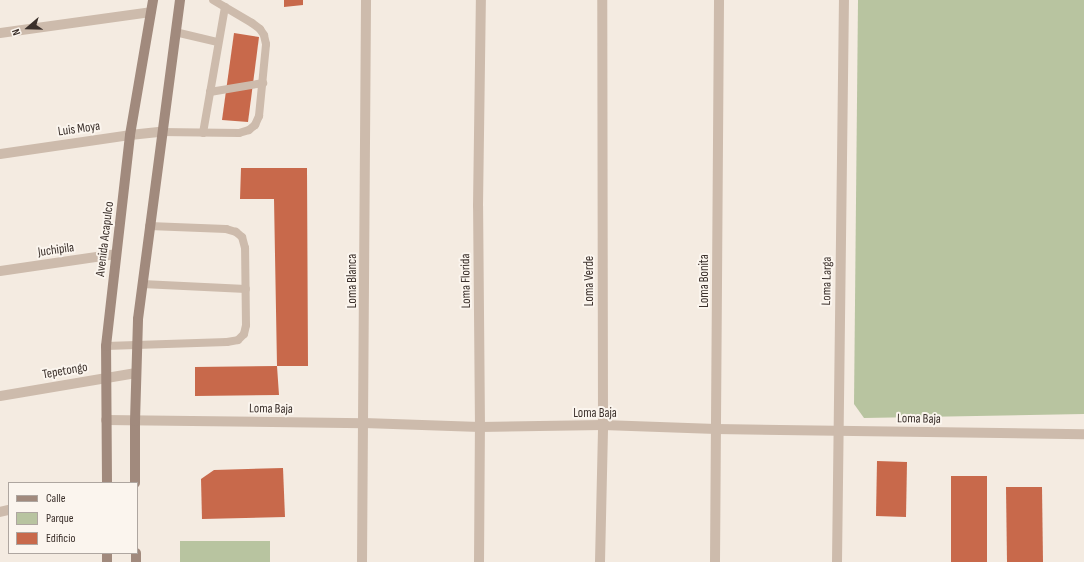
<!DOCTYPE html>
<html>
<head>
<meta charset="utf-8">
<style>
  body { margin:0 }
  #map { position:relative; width:1084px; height:562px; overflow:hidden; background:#f4ebe1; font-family:"Sofia Sans Condensed",sans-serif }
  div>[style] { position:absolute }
  .green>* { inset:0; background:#b8c4a0 }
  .building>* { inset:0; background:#c8694b }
  .lane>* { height:8px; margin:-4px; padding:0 4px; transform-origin:4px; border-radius:4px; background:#cdbbac }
  .street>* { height:10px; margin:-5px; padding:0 5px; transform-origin:5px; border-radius:5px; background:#cdbbac }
  .secondary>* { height:10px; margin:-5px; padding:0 5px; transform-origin:5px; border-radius:5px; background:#a18a7d }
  span { translate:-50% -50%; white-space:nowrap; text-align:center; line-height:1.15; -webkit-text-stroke:4px #fbf5ee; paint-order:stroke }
  .street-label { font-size:13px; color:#3b302b }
  .legend { position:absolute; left:8px; top:482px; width:130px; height:72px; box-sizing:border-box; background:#fbf5ee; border:1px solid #aea6a0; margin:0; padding:5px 7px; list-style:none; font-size:12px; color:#3b302b }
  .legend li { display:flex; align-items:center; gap:8px; height:20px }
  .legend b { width:20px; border:1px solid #aea6a0 }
  .north { position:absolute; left:8px; top:8px; width:40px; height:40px; -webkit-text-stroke:3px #fbf5ee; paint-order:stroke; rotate:250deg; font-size:11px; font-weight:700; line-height:16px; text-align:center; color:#3b302b }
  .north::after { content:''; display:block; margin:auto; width:14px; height:18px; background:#3b302b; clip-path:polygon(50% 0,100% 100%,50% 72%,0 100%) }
</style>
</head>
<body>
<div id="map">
  <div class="green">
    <div style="clip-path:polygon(858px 0,1084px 0,1084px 414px,864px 418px,854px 404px)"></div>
    <div style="clip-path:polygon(180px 541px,270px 541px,270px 562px,180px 562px)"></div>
  </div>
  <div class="building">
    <div style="clip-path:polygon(284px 0,303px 0,303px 5px,284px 7px)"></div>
    <div style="clip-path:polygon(234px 33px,259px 37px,248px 122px,222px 120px)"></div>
    <div style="clip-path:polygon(241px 168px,307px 168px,308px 366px,277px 366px,279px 395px,195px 396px,195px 367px,277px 366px,274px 199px,240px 199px)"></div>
    <div style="clip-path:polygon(877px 461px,907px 462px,906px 517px,876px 516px)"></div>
    <div style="clip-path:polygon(283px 468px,285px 517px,202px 519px,201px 479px,214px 470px)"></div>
    <div style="clip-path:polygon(951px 476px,987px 476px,987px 562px,951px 562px)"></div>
    <div style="clip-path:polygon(1006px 487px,1042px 487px,1043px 562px,1007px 562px)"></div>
  </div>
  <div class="lane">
    <div style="left:175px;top:32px;width:43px;rotate:13.4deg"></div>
    <div style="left:210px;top:92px;width:54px;rotate:-9.6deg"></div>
    <div style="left:161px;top:132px;width:78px;rotate:0.7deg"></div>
    <div style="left:239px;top:133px;width:10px;rotate:-17deg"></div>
    <div style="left:249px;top:130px;width:8px;rotate:-40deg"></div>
    <div style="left:255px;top:125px;width:10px;rotate:-66deg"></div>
    <div style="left:259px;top:116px;width:72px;rotate:-84.4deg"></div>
    <div style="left:266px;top:44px;width:9px;rotate:-103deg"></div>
    <div style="left:264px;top:35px;width:7px;rotate:-124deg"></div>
    <div style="left:260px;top:29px;width:10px;rotate:-143deg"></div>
    <div style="left:252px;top:23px;width:45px;rotate:-149.5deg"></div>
    <div style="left:203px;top:133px;width:128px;rotate:-80.1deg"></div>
    <div style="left:142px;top:284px;width:104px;rotate:2.8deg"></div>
    <div style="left:106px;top:346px;width:121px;rotate:-1.9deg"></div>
    <div style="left:227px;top:342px;width:11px;rotate:-10deg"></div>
    <div style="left:238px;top:340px;width:8px;rotate:-45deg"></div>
    <div style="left:244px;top:334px;width:9px;rotate:-77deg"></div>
    <div style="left:246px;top:325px;width:77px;rotate:-90.7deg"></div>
    <div style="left:245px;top:248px;width:11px;rotate:-105deg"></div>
    <div style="left:242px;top:237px;width:8px;rotate:-140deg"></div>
    <div style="left:236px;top:232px;width:10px;rotate:-163deg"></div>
    <div style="left:226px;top:229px;width:77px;rotate:-177.8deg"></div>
  </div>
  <div class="street">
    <div style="left:0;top:33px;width:152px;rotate:-7.9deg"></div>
    <div style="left:0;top:154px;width:131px;rotate:-8.3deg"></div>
    <div style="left:130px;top:135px;width:31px;rotate:-6deg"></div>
    <div style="left:0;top:271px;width:117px;rotate:-8.3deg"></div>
    <div style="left:0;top:396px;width:138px;rotate:-9.6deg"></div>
    <div style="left:106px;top:420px;width:258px;rotate:0.7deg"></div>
    <div style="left:364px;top:423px;width:116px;rotate:2deg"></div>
    <div style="left:480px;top:427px;width:123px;rotate:-0.9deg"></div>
    <div style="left:603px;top:425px;width:113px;rotate:2deg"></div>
    <div style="left:716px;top:429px;width:368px;rotate:0.8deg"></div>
    <div style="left:0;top:512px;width:9px;rotate:-13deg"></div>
    <div style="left:362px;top:562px;width:562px;rotate:-89.59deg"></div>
    <div style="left:479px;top:562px;width:135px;rotate:-89.6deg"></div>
    <div style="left:480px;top:427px;width:221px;rotate:-90.5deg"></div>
    <div style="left:478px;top:206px;width:206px;rotate:-89.2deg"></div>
    <div style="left:600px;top:562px;width:137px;rotate:-88.7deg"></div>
    <div style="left:603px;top:425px;width:425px;rotate:-90.1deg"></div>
    <div style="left:715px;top:562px;width:562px;rotate:-89.59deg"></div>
    <div style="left:837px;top:562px;width:562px;rotate:-89.29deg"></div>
  </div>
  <div class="secondary">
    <div style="left:107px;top:483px;width:137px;rotate:-90.4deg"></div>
    <div style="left:106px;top:346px;width:212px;rotate:-83.5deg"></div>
    <div style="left:130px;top:135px;width:137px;rotate:-80.3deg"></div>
    <div style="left:135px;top:483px;width:62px;rotate:-90deg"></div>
    <div style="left:135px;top:421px;width:102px;rotate:-88.3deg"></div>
    <div style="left:138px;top:319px;width:322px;rotate:-82.5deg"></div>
    <div style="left:107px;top:553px;width:9px;rotate:90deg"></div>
    <div style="left:136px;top:553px;width:9px;rotate:90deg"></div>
  </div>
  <div class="street-label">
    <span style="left:79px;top:129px;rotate:-8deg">Luis Moya</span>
    <span style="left:105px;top:239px;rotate:-83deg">Avenida Acapulco</span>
    <span style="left:56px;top:250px;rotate:-8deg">Juchipila</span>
    <span style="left:352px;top:281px;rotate:-90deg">Loma Blanca</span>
    <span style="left:466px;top:281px;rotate:-91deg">Loma Florida</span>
    <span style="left:589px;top:281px;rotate:-90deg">Loma Verde</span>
    <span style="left:704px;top:281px;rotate:-90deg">Loma Bonita</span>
    <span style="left:827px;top:281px;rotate:-89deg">Loma Larga</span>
    <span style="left:65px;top:371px;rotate:-10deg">Tepetongo</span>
    <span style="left:271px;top:409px;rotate:1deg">Loma Baja</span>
    <span style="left:595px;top:413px">Loma Baja</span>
    <span style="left:919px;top:419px;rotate:1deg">Loma Baja</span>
  </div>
  <ul class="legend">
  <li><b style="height:5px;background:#a18a7d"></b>Calle</li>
  <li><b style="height:11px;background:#b8c4a0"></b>Parque</li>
  <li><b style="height:11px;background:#c8694b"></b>Edificio</li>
  </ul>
  <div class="north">N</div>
</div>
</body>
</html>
